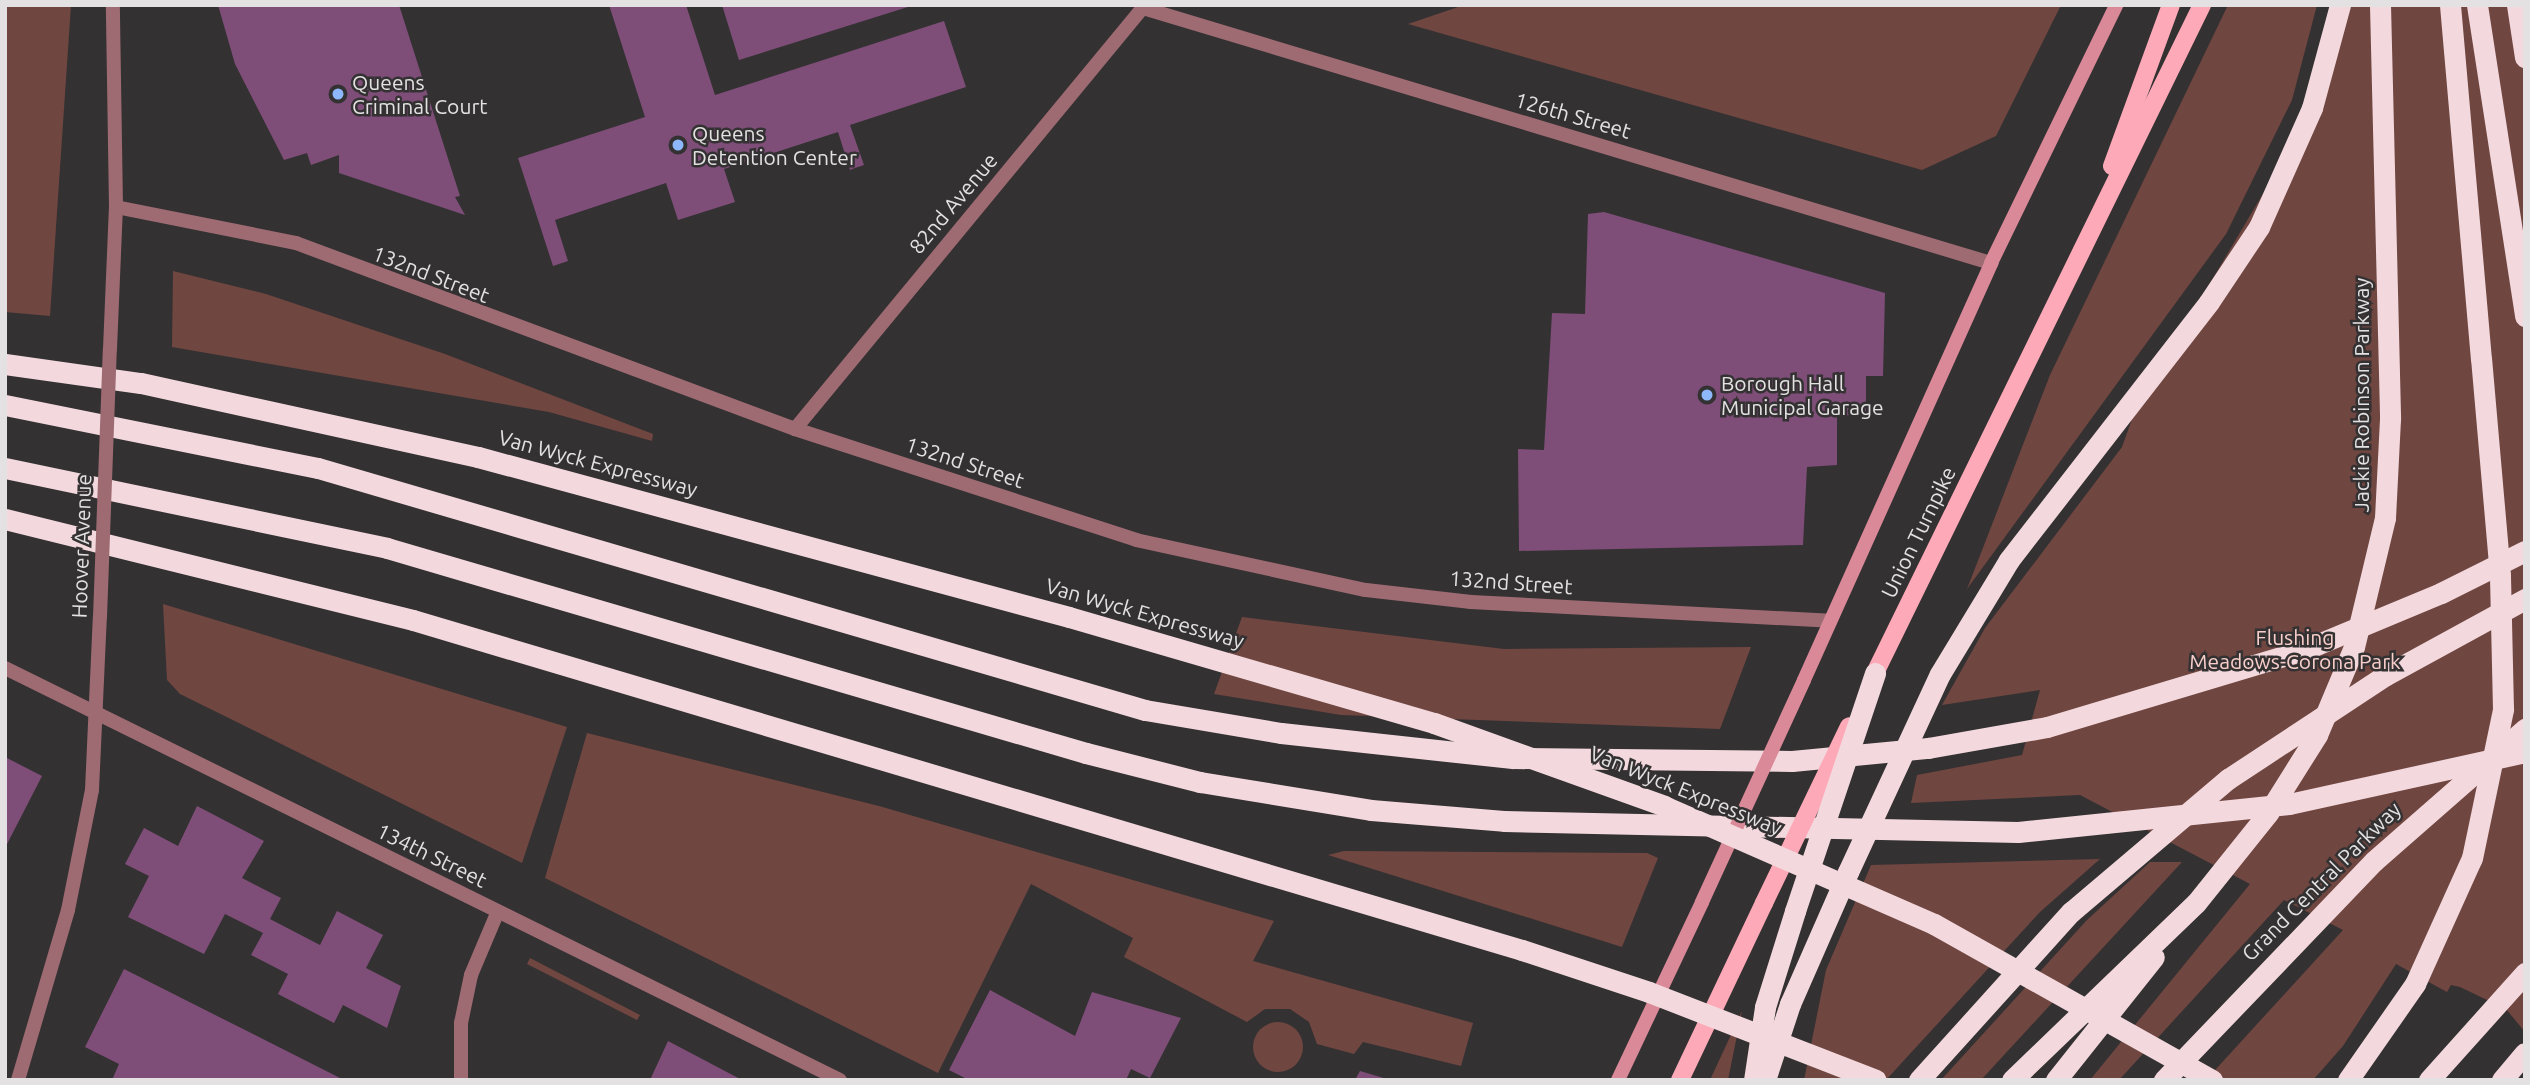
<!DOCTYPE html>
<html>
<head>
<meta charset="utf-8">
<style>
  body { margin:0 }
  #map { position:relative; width:2530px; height:1085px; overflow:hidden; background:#343132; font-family:Ubuntu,sans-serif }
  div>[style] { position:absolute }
  .green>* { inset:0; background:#704641 }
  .round { border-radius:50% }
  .building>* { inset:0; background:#7e4e78 }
  .minor>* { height:14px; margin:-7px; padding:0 7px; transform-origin:7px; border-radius:7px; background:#9e6b73 }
  .secondary>* { height:14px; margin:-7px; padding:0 7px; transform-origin:7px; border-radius:7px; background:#da8998 }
  .primary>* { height:18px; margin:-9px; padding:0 9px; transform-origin:9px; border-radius:9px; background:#fda9b7 }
  .motorway>* { height:21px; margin:-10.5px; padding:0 10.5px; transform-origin:10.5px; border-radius:10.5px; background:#f3d9dd }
  .minor-bridge>* { height:14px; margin:-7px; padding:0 7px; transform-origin:7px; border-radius:7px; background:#9e6b73 }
  .secondary-bridge>* { height:14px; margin:-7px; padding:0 7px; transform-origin:7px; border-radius:7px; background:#da8998 }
  .primary-bridge>* { height:18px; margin:-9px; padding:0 9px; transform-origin:9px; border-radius:9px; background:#fda9b7 }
  .motorway-bridge>* { height:21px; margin:-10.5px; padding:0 10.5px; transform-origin:10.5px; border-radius:10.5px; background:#f3d9dd }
  .dots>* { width:19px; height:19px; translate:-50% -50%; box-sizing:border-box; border:4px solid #343132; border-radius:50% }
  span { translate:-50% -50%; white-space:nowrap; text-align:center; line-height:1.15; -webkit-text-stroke:5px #343132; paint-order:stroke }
  .poi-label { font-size:21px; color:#e3e1e2 }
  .left { translate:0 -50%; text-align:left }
  .street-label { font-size:21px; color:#e3e1e2 }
  .park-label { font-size:21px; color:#f7cec9 }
  .frame { position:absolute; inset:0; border:7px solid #e3e1e2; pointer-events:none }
</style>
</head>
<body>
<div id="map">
  <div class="green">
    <div style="clip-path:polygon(5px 5px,71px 5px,50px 316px,5px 312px)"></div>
    <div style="clip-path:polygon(1464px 5px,2061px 5px,1996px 136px,1922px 170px,1408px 24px)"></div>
    <div style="clip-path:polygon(2228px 5px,2317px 5px,2292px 100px,2226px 234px,1967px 589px,2050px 375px)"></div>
    <div style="clip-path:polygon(2345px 5px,2525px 5px,2525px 1032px,2506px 1009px,2460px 987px,2451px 985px,2447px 992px,2396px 964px,2343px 1046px,2313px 1080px,2206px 1080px,2343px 930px,2284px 900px,2119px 1080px,2090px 1080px,2250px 884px,2080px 795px,1911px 803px,1917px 775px,2022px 755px,2040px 690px,1942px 705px,1985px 628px,2122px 447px,2136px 408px,2299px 133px)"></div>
    <div style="clip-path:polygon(173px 271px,266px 294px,445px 354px,653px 434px,652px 441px,549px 412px,172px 347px)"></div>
    <div style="clip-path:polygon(163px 604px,567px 727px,522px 863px,180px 694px,167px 680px)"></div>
    <div style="clip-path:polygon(1242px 617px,1504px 649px,1751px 647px,1720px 729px,1341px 715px,1214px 694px)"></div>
    <div style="clip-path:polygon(587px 733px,879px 806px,1274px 921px,1253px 961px,1473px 1023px,1461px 1066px,1363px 1042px,1354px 1054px,1317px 1044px,1309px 1022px,1290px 1009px,1265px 1009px,1247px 1022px,1124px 957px,1133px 938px,1031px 884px,938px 1073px,545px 878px)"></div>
    <div style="clip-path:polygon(1344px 851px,1647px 853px,1658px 858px,1622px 947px,1328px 855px)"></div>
    <div style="clip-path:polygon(2100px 859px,2040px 912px,1886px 1080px,1804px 1080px,1826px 970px,1871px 865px)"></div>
    <div style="clip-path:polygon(2150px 862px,2182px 862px,1981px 1080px,1941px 1080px,2087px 920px)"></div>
    <div style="clip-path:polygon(530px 958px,640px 1015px,637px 1020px,527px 964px)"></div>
    <div style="clip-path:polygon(1742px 1011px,1728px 1080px,1710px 1080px)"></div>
    <div class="round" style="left:1253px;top:1022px;width:50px;height:50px"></div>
  </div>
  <div class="building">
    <div style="clip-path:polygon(218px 5px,399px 5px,460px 196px,455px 197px,465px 215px,339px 173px,339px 155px,311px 165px,307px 153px,284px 160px,235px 64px)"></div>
    <div style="clip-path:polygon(609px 5px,686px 5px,715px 95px,944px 21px,966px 87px,850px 125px,864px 165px,855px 168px,850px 170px,838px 132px,724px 169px,735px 202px,678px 220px,666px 183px,555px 220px,568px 261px,553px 266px,518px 158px,645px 117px)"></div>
    <div style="clip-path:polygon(722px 5px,911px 5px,911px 6px,739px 60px)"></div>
    <div style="clip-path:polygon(1604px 212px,1885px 293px,1883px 376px,1866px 376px,1866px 414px,1837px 416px,1837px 465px,1807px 467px,1803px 545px,1519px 551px,1518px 449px,1544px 450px,1552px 313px,1585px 314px,1588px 214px)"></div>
    <div style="clip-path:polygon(5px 757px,42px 776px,5px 848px)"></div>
    <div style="clip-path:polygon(197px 806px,264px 841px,242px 878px,281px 898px,270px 919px,320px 945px,337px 911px,383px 935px,366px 968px,401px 986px,387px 1028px,343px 1005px,334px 1023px,278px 994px,288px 974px,251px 955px,263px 933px,225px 914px,204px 954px,128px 917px,149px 876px,125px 864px,144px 828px,178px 846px)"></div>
    <div style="clip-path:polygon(124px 969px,344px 1080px,112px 1080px,119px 1064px,85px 1047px)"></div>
    <div style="clip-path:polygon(990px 990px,1075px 1036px,1092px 992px,1181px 1018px,1150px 1078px,1131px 1069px,1126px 1080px,969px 1080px,949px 1070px)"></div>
    <div style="clip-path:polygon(668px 1041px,742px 1080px,650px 1080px)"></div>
    <div style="clip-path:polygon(1360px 1071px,1387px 1079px,1387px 1080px,1355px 1080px)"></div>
  </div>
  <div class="minor">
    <div style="left:1143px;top:8px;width:886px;rotate:16.74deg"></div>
    <div style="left:116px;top:207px;width:184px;rotate:11.3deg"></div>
    <div style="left:296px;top:243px;width:533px;rotate:20.44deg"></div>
    <div style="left:795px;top:429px;width:359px;rotate:18deg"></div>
    <div style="left:1136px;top:540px;width:235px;rotate:12.3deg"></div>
    <div style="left:1366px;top:590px;width:106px;rotate:6.5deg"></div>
    <div style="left:1471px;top:602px;width:360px;rotate:3deg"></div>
    <div style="left:110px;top:349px;width:142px;rotate:-87.6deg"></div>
    <div style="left:116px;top:207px;width:202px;rotate:-90.9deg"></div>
    <div style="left:795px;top:429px;width:550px;rotate:-50.46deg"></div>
    <div style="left:5px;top:668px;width:931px;rotate:26.26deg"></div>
    <div style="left:18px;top:1080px;width:177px;rotate:-73.6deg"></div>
    <div style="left:68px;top:910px;width:122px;rotate:-78.7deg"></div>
    <div style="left:92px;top:790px;width:173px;rotate:-87.4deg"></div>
    <div style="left:461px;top:1080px;width:57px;rotate:-90deg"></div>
    <div style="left:461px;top:1023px;width:49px;rotate:-78.2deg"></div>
    <div style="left:471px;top:975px;width:69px;rotate:-67.1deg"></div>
  </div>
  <div class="secondary">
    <div style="left:1804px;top:680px;width:457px;rotate:-65.8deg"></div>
    <div style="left:1991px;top:263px;width:287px;rotate:-64.1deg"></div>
    <div style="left:1618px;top:1080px;width:197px;rotate:-64.7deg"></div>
  </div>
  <div class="primary">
    <div style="left:2112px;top:166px;width:171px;rotate:-69.9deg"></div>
    <div style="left:1875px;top:673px;width:744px;rotate:-63.92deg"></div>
    <div style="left:1680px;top:1080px;width:196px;rotate:-64.6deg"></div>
  </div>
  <div class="motorway">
    <div style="left:2380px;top:5px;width:414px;rotate:88.6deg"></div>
    <div style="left:2390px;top:419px;width:99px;rotate:92.9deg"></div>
    <div style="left:2450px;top:5px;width:355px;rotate:85deg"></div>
    <div style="left:2477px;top:5px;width:315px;rotate:81.2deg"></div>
    <div style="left:2517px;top:5px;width:53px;rotate:81.3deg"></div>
    <div style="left:5px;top:364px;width:137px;rotate:8deg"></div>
    <div style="left:141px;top:383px;width:345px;rotate:12.4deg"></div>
    <div style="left:478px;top:457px;width:612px;rotate:15.15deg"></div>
    <div style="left:5px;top:405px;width:319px;rotate:11.4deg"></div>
    <div style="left:318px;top:468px;width:862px;rotate:16.31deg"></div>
    <div style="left:1145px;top:710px;width:138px;rotate:9.6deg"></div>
    <div style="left:1281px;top:733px;width:233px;rotate:6.2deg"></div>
    <div style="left:1513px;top:758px;width:279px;rotate:0.6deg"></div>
    <div style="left:1792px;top:761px;width:137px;rotate:-5.5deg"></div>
    <div style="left:1928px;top:748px;width:121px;rotate:-10deg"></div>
    <div style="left:2047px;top:727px;width:268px;rotate:-16.7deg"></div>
    <div style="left:2304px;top:650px;width:148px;rotate:-22.6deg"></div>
    <div style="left:2441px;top:593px;width:94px;rotate:-26.6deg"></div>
    <div style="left:5px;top:468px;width:390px;rotate:11.8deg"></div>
    <div style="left:387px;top:548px;width:728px;rotate:16.35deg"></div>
    <div style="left:1086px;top:753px;width:118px;rotate:14.3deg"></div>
    <div style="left:1200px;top:782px;width:173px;rotate:9.3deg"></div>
    <div style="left:1371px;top:810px;width:133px;rotate:4.7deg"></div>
    <div style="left:1504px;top:821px;width:514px;rotate:1.23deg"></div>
    <div style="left:2018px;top:832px;width:272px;rotate:-5.9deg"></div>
    <div style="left:2289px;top:804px;width:242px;rotate:-12.4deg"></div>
    <div style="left:5px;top:519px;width:420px;rotate:13.9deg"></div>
    <div style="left:413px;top:620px;width:1157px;rotate:16.57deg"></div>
    <div style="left:1940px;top:674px;width:133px;rotate:-58.8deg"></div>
    <div style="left:2009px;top:560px;width:326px;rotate:-52.2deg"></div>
    <div style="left:2209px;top:302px;width:90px;rotate:-56.3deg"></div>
    <div style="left:2259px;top:227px;width:130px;rotate:-66deg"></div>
    <div style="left:2312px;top:108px;width:107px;rotate:-74.8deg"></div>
    <div style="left:2386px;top:675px;width:158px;rotate:-28.7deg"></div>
    <div style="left:1754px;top:1080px;width:74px;rotate:-81.4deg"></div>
    <div style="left:1765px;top:1007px;width:101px;rotate:-72.6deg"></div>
    <div style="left:1765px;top:1080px;width:80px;rotate:-71.8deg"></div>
    <div style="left:1790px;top:1004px;width:144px;rotate:-66.3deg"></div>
    <div style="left:1919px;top:1080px;width:227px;rotate:-47.9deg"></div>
    <div style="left:2012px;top:1080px;width:255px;rotate:-43.9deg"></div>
    <div style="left:2056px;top:1080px;width:157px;rotate:-51.5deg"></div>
    <div style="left:2164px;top:1080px;width:303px;rotate:-46.2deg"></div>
    <div style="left:2348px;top:1080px;width:117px;rotate:-55.1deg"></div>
    <div style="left:2429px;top:1080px;width:144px;rotate:-48.1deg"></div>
    <div style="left:2502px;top:1080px;width:35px;rotate:-50deg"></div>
  </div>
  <div class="minor-bridge">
    <div style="left:100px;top:617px;width:268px;rotate:-87.9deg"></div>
  </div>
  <div class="secondary-bridge">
    <div style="left:1702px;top:902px;width:244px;rotate:-65.3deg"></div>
  </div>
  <div class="primary-bridge">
    <div style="left:1764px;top:903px;width:196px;rotate:-64.3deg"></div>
  </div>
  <div class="motorway-bridge">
    <div style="left:1069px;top:617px;width:380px;rotate:16.2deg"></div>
    <div style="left:1434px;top:723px;width:245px;rotate:19.8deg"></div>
    <div style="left:1664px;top:806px;width:295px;rotate:23.6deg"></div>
    <div style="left:1934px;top:924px;width:319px;rotate:29.3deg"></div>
    <div style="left:2374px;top:861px;width:201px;rotate:-41.2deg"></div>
    <div style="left:1848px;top:872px;width:218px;rotate:-65.1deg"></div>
    <div style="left:2196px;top:903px;width:115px;rotate:-51.3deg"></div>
    <div style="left:2268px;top:813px;width:92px;rotate:-57.9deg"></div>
    <div style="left:2317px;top:735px;width:95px;rotate:-67.2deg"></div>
    <div style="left:2354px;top:647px;width:133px;rotate:-76.5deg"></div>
    <div style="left:1795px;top:911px;width:251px;rotate:-71.4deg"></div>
    <div style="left:2071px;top:912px;width:206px;rotate:-40.3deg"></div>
    <div style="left:2228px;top:779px;width:189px;rotate:-33.4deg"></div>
    <div style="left:1522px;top:950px;width:134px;rotate:18.3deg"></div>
    <div style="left:1649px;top:992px;width:243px;rotate:21.2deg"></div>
    <div style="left:2415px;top:984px;width:138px;rotate:-65.7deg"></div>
    <div style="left:2472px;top:858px;width:152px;rotate:-78.2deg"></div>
    <div style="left:2503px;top:709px;width:134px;rotate:-91.3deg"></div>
    <div style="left:2500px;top:575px;width:217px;rotate:-95deg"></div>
  </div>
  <div class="dots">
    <div style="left:338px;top:94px;background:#8db9fc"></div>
    <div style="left:678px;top:145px;background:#8db9fc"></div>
    <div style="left:1707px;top:395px;background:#8db9fc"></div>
  </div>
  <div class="poi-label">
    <span class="left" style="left:352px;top:94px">Queens<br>Criminal Court</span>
    <span class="left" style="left:692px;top:145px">Queens<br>Detention Center</span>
    <span class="left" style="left:1721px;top:395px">Borough Hall<br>Municipal Garage</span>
  </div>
  <div class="street-label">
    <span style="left:1573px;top:115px;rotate:16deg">126th Street</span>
    <span style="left:953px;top:203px;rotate:-50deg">82nd Avenue</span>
    <span style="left:431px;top:274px;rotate:21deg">132nd Street</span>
    <span style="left:2361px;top:395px;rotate:-90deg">Jackie Robinson Parkway</span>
    <span style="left:965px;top:462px;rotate:18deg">132nd Street</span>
    <span style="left:598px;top:463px;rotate:15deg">Van Wyck Expressway</span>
    <span style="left:1918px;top:532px;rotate:-64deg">Union Turnpike</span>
    <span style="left:81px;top:546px;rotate:-88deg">Hoover Avenue</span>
    <span style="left:1511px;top:582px;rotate:4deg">132nd Street</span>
    <span style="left:1145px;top:613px;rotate:16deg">Van Wyck Expressway</span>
    <span style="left:1686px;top:790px;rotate:22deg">Van Wyck Expressway</span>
    <span style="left:432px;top:855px;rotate:26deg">134th Street</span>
    <span style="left:2321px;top:881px;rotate:-45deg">Grand Central Parkway</span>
  </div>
  <div class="park-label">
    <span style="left:2295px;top:649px">Flushing<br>Meadows-Corona Park</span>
  </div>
  <div class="frame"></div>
</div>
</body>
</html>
